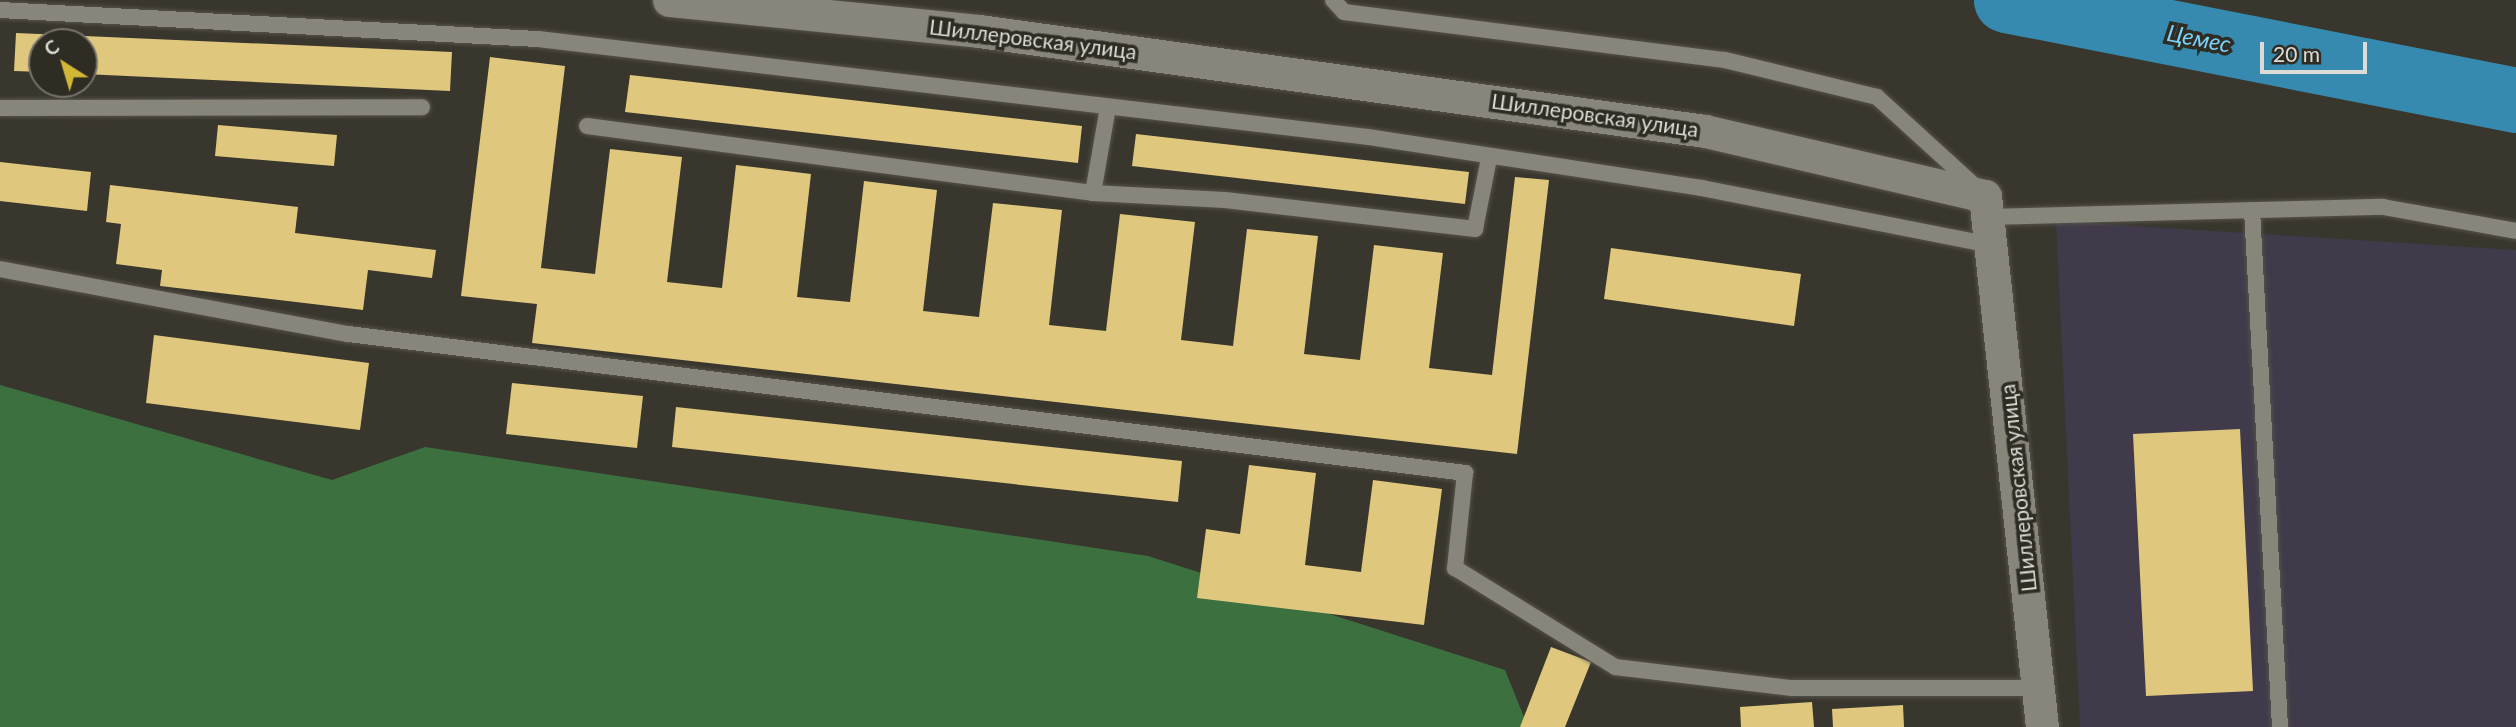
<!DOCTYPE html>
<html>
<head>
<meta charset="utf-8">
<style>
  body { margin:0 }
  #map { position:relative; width:2516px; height:727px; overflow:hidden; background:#39362d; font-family:Lato,sans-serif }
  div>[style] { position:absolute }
  .industrial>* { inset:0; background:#413a4b }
  .forest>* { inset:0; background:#3c713f }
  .river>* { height:65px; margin:-32.5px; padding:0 32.5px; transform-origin:32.5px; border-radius:32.5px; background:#368aaf }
  .building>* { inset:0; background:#dfc87e }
  .roads { filter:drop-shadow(0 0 2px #55524b) drop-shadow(0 0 2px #55524b) }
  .service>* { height:16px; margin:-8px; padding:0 8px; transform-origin:8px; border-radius:8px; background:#88857b }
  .minor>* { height:33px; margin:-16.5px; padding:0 16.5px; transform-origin:16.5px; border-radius:16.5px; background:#88857b }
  span { translate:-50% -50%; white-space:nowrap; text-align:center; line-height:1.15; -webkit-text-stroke:7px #2f2c23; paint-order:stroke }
  .street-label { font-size:21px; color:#dddbd6 }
  .water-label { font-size:23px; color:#7bd2fb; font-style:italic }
  .north { position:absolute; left:28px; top:28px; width:70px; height:70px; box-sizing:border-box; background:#2f2c23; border:2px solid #75726b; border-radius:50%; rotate:323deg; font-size:19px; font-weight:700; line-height:28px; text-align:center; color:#dddbd6 }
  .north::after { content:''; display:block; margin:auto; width:24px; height:32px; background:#d0b736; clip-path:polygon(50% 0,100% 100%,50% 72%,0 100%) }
  .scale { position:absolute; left:2260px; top:42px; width:107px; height:32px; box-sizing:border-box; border:4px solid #dddbd6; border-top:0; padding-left:9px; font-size:21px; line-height:24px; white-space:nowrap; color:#dddbd6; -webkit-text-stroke:5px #2f2c23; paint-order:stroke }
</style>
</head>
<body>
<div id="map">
  <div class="industrial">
    <div style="clip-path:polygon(2056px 221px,2516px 250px,2516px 727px,2080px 727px)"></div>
  </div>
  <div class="forest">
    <div style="clip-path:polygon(0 385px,332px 480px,425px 447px,1148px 556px,1505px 670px,1528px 727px,0 727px)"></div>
  </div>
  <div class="river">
    <div style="left:2006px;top:0;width:520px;rotate:11.09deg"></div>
  </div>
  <div class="building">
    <div style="clip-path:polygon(16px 33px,452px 52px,450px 91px,84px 74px,84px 42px,42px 42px,42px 72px,14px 71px)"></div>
    <div style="clip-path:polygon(490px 57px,565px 66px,541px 268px,595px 274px,610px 149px,682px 157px,667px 282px,722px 288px,736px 165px,811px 174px,797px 297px,850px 302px,864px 181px,937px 190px,923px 311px,979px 317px,993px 203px,1062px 210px,1049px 325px,1106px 331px,1120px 214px,1195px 222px,1181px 340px,1233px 346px,1247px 229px,1318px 236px,1304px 354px,1360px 360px,1374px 245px,1443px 253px,1429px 368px,1492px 375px,1515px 177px,1549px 180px,1517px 454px,532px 343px,537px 304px,461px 296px)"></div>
    <div style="clip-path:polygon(630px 75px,1082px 126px,1078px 163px,625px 112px)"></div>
    <div style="clip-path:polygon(218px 125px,337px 135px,334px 166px,215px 156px)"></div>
    <div style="clip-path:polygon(1136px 134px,1469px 172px,1465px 204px,1132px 166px)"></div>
    <div style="clip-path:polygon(0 162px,91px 172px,87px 211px,0 201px)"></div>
    <div style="clip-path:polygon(110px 185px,298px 207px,295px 233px,436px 250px,432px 278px,368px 270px,363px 310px,160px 286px,162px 270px,116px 264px,121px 224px,106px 222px)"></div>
    <div style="clip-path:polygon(1611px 248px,1801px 274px,1794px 326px,1604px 299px)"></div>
    <div style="clip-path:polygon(154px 335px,369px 363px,360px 430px,146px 403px)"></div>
    <div style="clip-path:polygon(512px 383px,643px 396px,637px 448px,506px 434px)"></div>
    <div style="clip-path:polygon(676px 407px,1182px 461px,1178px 502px,672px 447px)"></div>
    <div style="clip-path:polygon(2240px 429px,2253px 691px,2146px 696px,2133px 434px)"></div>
    <div style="clip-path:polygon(1249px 465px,1316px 473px,1305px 565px,1361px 572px,1373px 480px,1442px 489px,1424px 625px,1197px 598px,1206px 529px,1240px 534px)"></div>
    <div style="clip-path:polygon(1551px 647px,1591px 662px,1565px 727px,1520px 727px)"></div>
    <div style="clip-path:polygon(1812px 702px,1814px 727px,1741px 727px,1740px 707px)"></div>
    <div style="clip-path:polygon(1903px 705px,1904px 727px,1833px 727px,1832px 709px)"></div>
  </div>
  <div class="roads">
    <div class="service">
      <div style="left:1333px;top:0;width:16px;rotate:47deg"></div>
      <div style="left:1344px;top:12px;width:384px;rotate:7.2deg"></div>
      <div style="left:1725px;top:60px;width:156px;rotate:13.7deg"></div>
      <div style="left:1877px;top:97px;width:134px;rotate:42.3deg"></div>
      <div style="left:0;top:10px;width:539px;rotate:3.09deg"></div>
      <div style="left:538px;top:39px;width:837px;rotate:6.73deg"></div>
      <div style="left:1369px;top:137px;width:336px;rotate:8.7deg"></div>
      <div style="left:1701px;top:188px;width:296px;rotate:11.1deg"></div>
      <div style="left:0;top:108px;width:422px;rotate:-0.1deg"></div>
      <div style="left:587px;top:126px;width:510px;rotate:7.54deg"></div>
      <div style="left:1093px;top:193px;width:132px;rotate:3deg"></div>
      <div style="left:1225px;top:200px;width:252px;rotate:6.6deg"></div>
      <div style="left:1475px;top:229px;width:72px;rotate:-78.8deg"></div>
      <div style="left:1093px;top:193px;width:87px;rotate:-80.1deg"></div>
      <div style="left:2252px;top:210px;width:518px;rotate:86.9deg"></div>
      <div style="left:1988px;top:217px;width:395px;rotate:-1.5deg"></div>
      <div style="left:2383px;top:207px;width:135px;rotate:10.2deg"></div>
      <div style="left:0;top:269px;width:354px;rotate:10.6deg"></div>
      <div style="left:348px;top:334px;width:1126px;rotate:7.09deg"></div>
      <div style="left:1465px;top:473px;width:96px;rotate:96deg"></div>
      <div style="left:1455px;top:568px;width:188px;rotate:31.7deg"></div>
      <div style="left:1615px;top:667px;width:178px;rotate:6.8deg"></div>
      <div style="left:1792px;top:688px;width:249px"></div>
    </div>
    <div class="minor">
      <div style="left:669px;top:0;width:312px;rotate:5.7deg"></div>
      <div style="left:979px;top:31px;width:733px;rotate:7.84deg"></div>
      <div style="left:1705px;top:131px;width:287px;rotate:13.1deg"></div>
      <div style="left:1985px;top:196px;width:534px;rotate:83.87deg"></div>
    </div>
  </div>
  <div class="street-label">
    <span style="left:1033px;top:39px;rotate:7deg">Шиллеровская улица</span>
    <span style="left:1595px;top:115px;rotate:8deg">Шиллеровская улица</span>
    <span style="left:2018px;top:488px;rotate:-96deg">Шиллеровская улица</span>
  </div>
  <div class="water-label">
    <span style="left:2199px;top:38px;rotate:11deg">Цемес</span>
  </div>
  <div class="north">С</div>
  <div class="scale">20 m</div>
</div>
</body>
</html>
